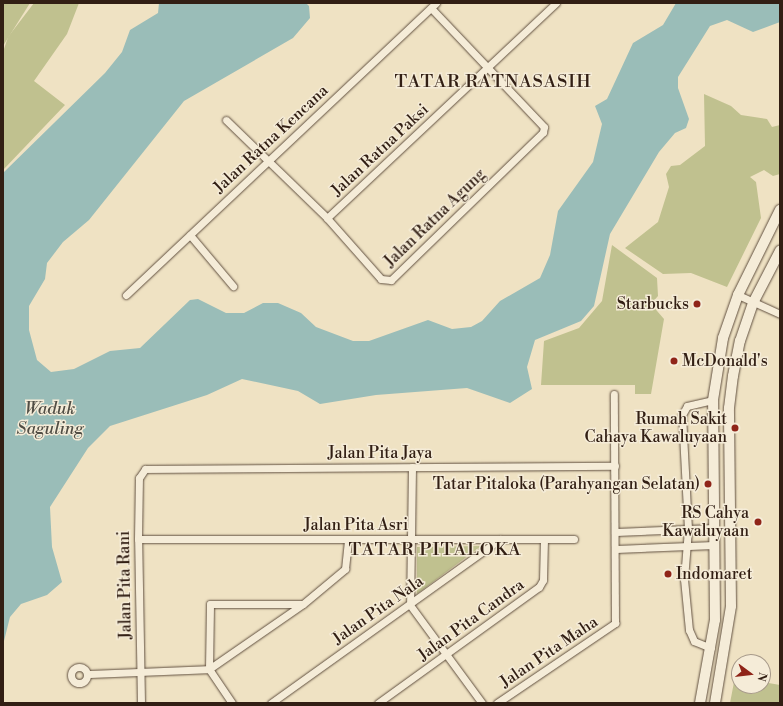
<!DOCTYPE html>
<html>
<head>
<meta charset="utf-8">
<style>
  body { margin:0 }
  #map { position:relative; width:783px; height:706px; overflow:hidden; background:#efe2c3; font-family:"Libre Bodoni",serif }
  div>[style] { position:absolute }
  .green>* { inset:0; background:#c0c18f }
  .water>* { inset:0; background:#9abdb8 }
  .roads { filter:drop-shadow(0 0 1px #615040) drop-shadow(0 0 1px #615040) }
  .minor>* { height:7px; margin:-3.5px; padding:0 3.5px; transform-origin:3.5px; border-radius:3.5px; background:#f5ecd8 }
  .minor>.ring { margin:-3.5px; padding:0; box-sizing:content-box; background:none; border:7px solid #f5ecd8; border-radius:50% }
  .secondary>* { height:10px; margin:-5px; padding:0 5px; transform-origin:5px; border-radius:5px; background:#f5ecd8 }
  .dots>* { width:11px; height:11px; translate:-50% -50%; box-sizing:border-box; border:2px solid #f5ecd8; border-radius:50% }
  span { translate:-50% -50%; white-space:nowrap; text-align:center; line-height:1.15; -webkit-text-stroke:3px #f5ecd8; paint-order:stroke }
  .street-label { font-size:16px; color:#321f14 }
  .poi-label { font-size:16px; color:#321f14 }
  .right { translate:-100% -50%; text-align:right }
  .left { translate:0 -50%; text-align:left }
  .water-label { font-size:17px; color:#514e45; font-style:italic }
  .quarter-label { font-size:18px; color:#321f14; letter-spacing:1px }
  .frame { position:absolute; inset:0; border:4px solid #321f14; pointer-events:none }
  .north { position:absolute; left:731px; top:654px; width:40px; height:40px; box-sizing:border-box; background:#f5ecd8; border:1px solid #a79a8a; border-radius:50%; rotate:105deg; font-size:11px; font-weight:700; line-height:16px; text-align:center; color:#321f14 }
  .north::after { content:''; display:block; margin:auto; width:14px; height:18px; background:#8f2418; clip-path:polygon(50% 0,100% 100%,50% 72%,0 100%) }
</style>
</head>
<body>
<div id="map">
  <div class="green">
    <div style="clip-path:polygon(3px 3px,30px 3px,3px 46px)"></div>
    <div style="clip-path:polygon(34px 3px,79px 3px,67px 34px,34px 81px,65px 105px,3px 170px,3px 52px,8px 37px)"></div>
    <div style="clip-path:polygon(704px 94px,731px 106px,741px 115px,767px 119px,772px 127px,780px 125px,780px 174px,773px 176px,764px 170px,750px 177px,756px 182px,761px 218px,727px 287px,691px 273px,663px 274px,625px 248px,658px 222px,669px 187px,666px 174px,671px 166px,680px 165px,705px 146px)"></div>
    <div style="clip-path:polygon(612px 245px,657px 278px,658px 296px,651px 304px,664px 319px,651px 394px,635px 394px,635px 385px,541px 385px,544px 341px,579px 328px,602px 301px)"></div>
    <div style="clip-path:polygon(481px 546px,417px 594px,417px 547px)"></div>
    <div style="clip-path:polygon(735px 677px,739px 678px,739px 686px,763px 686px,763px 682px,780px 685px,780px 703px,730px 703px)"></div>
  </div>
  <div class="water">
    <div style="clip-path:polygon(159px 3px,306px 3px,309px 6px,310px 18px,293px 38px,184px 101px,89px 220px,63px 242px,47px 263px,45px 279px,29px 306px,29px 330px,37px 360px,51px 372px,74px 369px,110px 351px,140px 348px,190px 300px,198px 299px,226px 313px,244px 313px,263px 303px,278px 303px,301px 313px,316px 327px,353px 341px,369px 341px,428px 320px,452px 329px,471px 327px,482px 321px,500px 301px,540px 278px,550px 255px,558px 211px,593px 162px,602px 124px,595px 106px,607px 99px,633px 43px,663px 25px,676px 3px,780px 3px,780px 22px,753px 32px,727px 20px,710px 26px,678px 77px,678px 88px,689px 119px,686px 128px,675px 133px,659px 152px,610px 234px,594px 306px,581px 321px,535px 340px,527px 367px,532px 389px,510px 403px,467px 388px,376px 395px,320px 404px,298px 391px,242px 379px,207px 395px,110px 426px,88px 448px,50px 507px,52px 547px,62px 582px,47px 595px,21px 604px,10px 617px,3px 645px,3px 173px,105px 73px,122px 52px,130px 30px,158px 13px)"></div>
  </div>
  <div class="roads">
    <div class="minor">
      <div style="left:226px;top:120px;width:141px;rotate:44.1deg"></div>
      <div style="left:327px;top:218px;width:81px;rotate:48.5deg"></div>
      <div style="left:381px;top:279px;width:10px;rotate:6deg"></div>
      <div style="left:391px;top:280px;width:212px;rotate:-44.2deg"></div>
      <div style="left:543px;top:132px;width:5px;rotate:-79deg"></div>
      <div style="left:544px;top:127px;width:164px;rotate:-133.5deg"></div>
      <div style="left:327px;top:218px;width:314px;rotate:-43.2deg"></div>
      <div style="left:190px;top:235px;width:67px;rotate:49.9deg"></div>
      <div style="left:126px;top:295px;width:426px;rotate:-43.3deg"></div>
      <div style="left:738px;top:295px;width:46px;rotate:24.3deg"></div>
      <div style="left:412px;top:467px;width:138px;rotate:90.8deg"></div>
      <div style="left:410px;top:605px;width:122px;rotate:53.7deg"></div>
      <div style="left:616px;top:532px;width:98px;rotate:-2.3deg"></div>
      <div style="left:138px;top:539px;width:436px"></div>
      <div style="left:616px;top:549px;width:98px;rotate:-2.3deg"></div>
      <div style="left:711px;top:648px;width:18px;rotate:-158deg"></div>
      <div style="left:694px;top:641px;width:12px;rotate:-114deg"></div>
      <div style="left:689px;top:630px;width:51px;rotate:-95.6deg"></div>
      <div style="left:684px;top:579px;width:50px;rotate:-85.4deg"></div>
      <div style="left:688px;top:529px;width:114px;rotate:-93deg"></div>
      <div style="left:682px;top:415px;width:10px;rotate:-61deg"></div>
      <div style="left:687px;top:406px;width:27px;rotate:-13deg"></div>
      <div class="ring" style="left:71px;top:667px;width:9px;height:9px"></div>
      <div style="left:209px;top:669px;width:114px;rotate:-34.7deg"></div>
      <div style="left:303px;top:604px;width:55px;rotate:-39.8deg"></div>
      <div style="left:345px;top:569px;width:30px;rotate:-84deg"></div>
      <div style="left:209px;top:669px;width:65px;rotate:-89.1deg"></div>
      <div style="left:210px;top:604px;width:92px"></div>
      <div style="left:209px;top:669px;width:41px;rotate:55.9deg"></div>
      <div style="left:87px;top:674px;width:122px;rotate:-2.3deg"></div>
      <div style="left:141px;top:703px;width:164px;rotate:-91deg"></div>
      <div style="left:138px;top:539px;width:61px;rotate:-89.1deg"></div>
      <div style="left:139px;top:478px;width:11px;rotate:-56deg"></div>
      <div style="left:145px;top:469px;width:470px;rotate:-0.4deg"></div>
      <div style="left:271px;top:703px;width:282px;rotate:-35.6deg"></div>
      <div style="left:378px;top:703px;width:198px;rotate:-35.8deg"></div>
      <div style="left:539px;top:587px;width:8px;rotate:-60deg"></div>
      <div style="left:543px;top:580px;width:41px;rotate:-88.6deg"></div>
      <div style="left:497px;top:703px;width:143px;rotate:-34.1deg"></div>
      <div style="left:615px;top:623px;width:229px;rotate:-90.3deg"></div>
    </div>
    <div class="secondary">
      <div style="left:700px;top:703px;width:84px;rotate:-79.8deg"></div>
      <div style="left:715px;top:620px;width:220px;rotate:-90.5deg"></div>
      <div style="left:713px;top:400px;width:63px;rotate:-80.8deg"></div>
      <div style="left:723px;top:338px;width:46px;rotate:-70.8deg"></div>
      <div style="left:738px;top:295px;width:95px;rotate:-63.7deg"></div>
      <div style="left:715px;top:703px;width:98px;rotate:-80.6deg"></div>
      <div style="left:731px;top:606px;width:198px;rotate:-90.6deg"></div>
      <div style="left:729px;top:408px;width:32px;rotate:-83deg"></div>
      <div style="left:733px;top:376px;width:36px;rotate:-79deg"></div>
      <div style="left:740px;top:341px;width:40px;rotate:-71.1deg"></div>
      <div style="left:753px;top:303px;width:59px;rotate:-62.6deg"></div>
    </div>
  </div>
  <div class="dots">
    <div style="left:697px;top:304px;background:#8f2418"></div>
    <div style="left:674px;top:361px;background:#8f2418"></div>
    <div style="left:735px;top:428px;background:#8f2418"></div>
    <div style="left:708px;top:484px;background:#8f2418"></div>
    <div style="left:758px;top:522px;background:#8f2418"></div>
    <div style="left:668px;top:574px;background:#8f2418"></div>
  </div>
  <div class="street-label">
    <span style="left:271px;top:139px;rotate:-43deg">Jalan Ratna Kencana</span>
    <span style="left:380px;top:150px;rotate:-43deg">Jalan Ratna Paksi</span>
    <span style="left:435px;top:218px;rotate:-44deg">Jalan Ratna Agung</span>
    <span style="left:380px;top:453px">Jalan Pita Jaya</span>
    <span style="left:356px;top:525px">Jalan Pita Asri</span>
    <span style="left:125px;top:585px;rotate:-91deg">Jalan Pita Rani</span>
    <span style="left:378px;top:610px;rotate:-35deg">Jalan Pita Nala</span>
    <span style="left:471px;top:620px;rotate:-36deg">Jalan Pita Candra</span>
    <span style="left:549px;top:652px;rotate:-34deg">Jalan Pita Maha</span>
  </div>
  <div class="poi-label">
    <span class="right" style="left:689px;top:304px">Starbucks</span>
    <span class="left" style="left:682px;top:361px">McDonald's</span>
    <span class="right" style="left:727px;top:428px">Rumah Sakit<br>Cahaya Kawaluyaan</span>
    <span class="right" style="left:700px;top:484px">Tatar Pitaloka (Parahyangan Selatan)</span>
    <span class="right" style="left:749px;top:522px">RS Cahya<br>Kawaluyaan</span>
    <span class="left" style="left:676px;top:574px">Indomaret</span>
  </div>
  <div class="water-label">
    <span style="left:50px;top:420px">Waduk<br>Saguling</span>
  </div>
  <div class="quarter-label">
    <span style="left:493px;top:82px">TATAR RATNASASIH</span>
    <span style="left:435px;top:550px">TATAR PITALOKA</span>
  </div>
  <div class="frame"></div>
  <div class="north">N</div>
</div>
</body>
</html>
